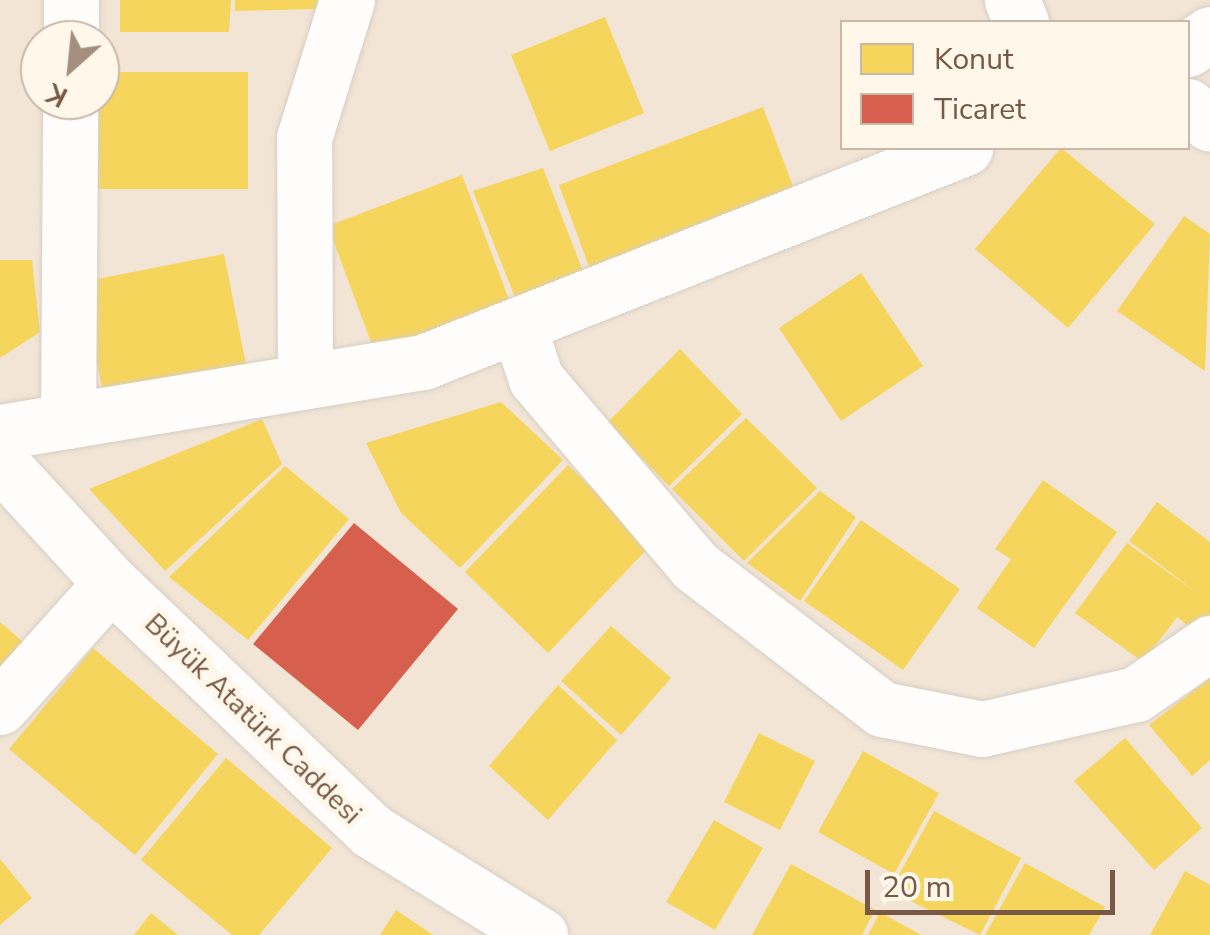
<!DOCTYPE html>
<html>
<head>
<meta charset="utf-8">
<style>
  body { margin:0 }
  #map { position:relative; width:1210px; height:935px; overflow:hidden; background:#f8f2e8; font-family:"Nunito Sans",sans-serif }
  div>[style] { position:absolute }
  .residential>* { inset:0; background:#f2e5d5 }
  .homes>* { inset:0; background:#f6d55c }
  .shops>* { inset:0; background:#d6604d }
  .roads { filter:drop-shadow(0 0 2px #d6cec5) drop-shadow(0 0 2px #d6cec5) }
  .minor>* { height:55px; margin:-27.5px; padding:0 27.5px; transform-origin:27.5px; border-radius:27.5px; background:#fefdfc }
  span { translate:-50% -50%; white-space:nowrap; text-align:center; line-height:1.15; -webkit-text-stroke:10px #fff7ea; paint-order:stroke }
  .street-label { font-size:28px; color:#775946 }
  .legend { position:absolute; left:840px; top:20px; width:350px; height:130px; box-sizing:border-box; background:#fff7ea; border:2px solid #c9b8a8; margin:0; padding:12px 18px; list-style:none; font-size:30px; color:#775946 }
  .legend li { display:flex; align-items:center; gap:20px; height:50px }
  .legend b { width:50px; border:2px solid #c9b8a8 }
  .north { position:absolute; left:20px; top:20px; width:100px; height:100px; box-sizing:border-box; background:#fff7ea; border:2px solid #c9b8a8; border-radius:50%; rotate:207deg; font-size:28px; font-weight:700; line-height:40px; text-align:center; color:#775946 }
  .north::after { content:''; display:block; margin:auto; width:35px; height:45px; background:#a48f7f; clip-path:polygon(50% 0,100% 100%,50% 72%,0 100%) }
  .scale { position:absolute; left:865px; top:870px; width:250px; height:45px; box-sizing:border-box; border:5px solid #775946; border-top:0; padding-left:12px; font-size:30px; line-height:35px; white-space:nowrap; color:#775946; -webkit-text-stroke:8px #fff7ea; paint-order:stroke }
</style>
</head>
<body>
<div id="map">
  <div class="residential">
    <div style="clip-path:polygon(evenodd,0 0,1210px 0,1210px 935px,0 935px,0 0,842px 22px,1188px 22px,1188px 148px,842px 148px,842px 22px,0 0,40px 40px,100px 40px,100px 100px,40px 100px,40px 40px)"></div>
  </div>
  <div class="homes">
    <div style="clip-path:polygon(120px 0,231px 0,229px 32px,120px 32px)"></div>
    <div style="clip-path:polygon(235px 0,318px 0,318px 9px,235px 11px)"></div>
    <div style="clip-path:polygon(605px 17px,644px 113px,550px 151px,511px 55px)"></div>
    <div style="clip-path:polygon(100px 72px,248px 72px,248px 189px,93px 189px)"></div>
    <div style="clip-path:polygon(763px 107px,796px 194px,591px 272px,559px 185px)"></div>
    <div style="clip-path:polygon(1061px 148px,1155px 224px,1068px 328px,975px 249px)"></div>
    <div style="clip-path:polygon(543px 168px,584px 274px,516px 300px,473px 191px)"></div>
    <div style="clip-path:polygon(462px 175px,510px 302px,375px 353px,328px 226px)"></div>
    <div style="clip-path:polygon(1184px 216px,1210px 234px,1205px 371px,1117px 311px)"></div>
    <div style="clip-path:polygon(224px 254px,247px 370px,104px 399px,82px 282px)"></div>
    <div style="clip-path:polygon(0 260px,32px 260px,40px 332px,0 358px)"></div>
    <div style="clip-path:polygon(861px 273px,923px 366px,841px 421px,779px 328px)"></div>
    <div style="clip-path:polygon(680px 349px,742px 414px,669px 486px,607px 423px)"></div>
    <div style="clip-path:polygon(501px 402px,563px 460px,460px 568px,401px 513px,366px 443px)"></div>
    <div style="clip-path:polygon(746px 418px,817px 488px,744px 561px,672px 489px)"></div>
    <div style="clip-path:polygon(262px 419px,282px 464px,165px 571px,89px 489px)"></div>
    <div style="clip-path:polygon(568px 465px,651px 545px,548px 653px,465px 572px)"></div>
    <div style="clip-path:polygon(285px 466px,349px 519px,248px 640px,169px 577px)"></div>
    <div style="clip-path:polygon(1043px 480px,1117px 532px,1034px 648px,977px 608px,1011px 559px,995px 549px)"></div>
    <div style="clip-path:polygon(820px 491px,856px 517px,800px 601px,747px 563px)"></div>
    <div style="clip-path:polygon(1157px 502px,1210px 542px,1210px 627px,1203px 637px,1177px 617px,1143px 662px,1075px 613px,1127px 543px,1196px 592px,1129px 541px)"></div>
    <div style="clip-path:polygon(861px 520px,960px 589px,903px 670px,804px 601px)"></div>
    <div style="clip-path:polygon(0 622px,23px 642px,0 668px)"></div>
    <div style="clip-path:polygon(611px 626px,671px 678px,621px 735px,561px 681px)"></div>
    <div style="clip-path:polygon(93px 648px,218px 754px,135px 855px,9px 749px)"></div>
    <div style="clip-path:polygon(1210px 678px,1210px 760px,1192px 776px,1149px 725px)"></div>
    <div style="clip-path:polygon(558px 685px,617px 740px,548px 820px,489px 766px)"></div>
    <div style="clip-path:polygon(759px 733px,815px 761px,780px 830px,724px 802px)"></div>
    <div style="clip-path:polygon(1125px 738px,1202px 828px,1154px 870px,1074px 781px)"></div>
    <div style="clip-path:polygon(863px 751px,939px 793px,894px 874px,818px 832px)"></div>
    <div style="clip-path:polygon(226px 758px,332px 848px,259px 935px,232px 935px,141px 860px)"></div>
    <div style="clip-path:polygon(934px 811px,1021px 858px,980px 935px,890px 891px)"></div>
    <div style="clip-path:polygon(714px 820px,763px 848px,715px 930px,666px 902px)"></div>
    <div style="clip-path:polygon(0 859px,32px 898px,0 925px)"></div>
    <div style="clip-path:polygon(1025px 863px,1105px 907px,1089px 935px,985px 935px)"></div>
    <div style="clip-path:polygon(791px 864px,875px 910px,862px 935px,752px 935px)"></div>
    <div style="clip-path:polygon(1185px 871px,1210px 885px,1210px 935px,1150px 935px)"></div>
    <div style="clip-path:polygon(396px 910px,433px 935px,380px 935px)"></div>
    <div style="clip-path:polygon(880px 912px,921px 935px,868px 935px)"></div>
    <div style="clip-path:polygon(151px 913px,178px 935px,134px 935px)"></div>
  </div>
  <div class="shops">
    <div style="clip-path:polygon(354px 523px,458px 609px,358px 730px,253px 644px)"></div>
  </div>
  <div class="roads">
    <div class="minor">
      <div style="left:1012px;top:0;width:24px;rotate:68deg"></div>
      <div style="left:71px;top:40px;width:40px;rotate:-90deg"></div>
      <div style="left:1188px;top:49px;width:27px;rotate:-34deg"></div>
      <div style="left:1188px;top:106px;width:28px;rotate:39deg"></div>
      <div style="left:518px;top:325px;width:57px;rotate:71.6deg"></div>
      <div style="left:536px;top:379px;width:245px;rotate:49.6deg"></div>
      <div style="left:695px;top:566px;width:235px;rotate:37.4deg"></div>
      <div style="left:882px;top:709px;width:102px;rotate:11.3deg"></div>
      <div style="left:982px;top:729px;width:158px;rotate:-12.8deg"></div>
      <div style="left:1136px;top:694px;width:90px;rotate:-34.6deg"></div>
      <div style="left:305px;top:381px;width:243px;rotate:-90.2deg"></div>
      <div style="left:304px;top:138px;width:145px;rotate:-72.7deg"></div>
      <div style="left:68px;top:421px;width:321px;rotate:-89.6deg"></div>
      <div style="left:0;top:432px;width:429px;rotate:-9.4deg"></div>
      <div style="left:423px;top:362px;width:583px;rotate:-21.55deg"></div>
      <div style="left:0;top:462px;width:164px;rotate:47.5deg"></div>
      <div style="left:111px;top:583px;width:358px;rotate:43.6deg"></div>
      <div style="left:370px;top:830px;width:200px;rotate:31.7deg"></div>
      <div style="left:0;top:707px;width:166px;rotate:-48.2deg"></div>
    </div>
  </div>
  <div class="street-label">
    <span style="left:253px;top:719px;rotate:44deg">Büyük Atatürk Caddesi</span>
  </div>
  <ul class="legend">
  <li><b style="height:28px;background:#f6d55c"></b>Konut</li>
  <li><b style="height:28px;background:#d6604d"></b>Ticaret</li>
  </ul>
  <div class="north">K</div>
  <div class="scale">20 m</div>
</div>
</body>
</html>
